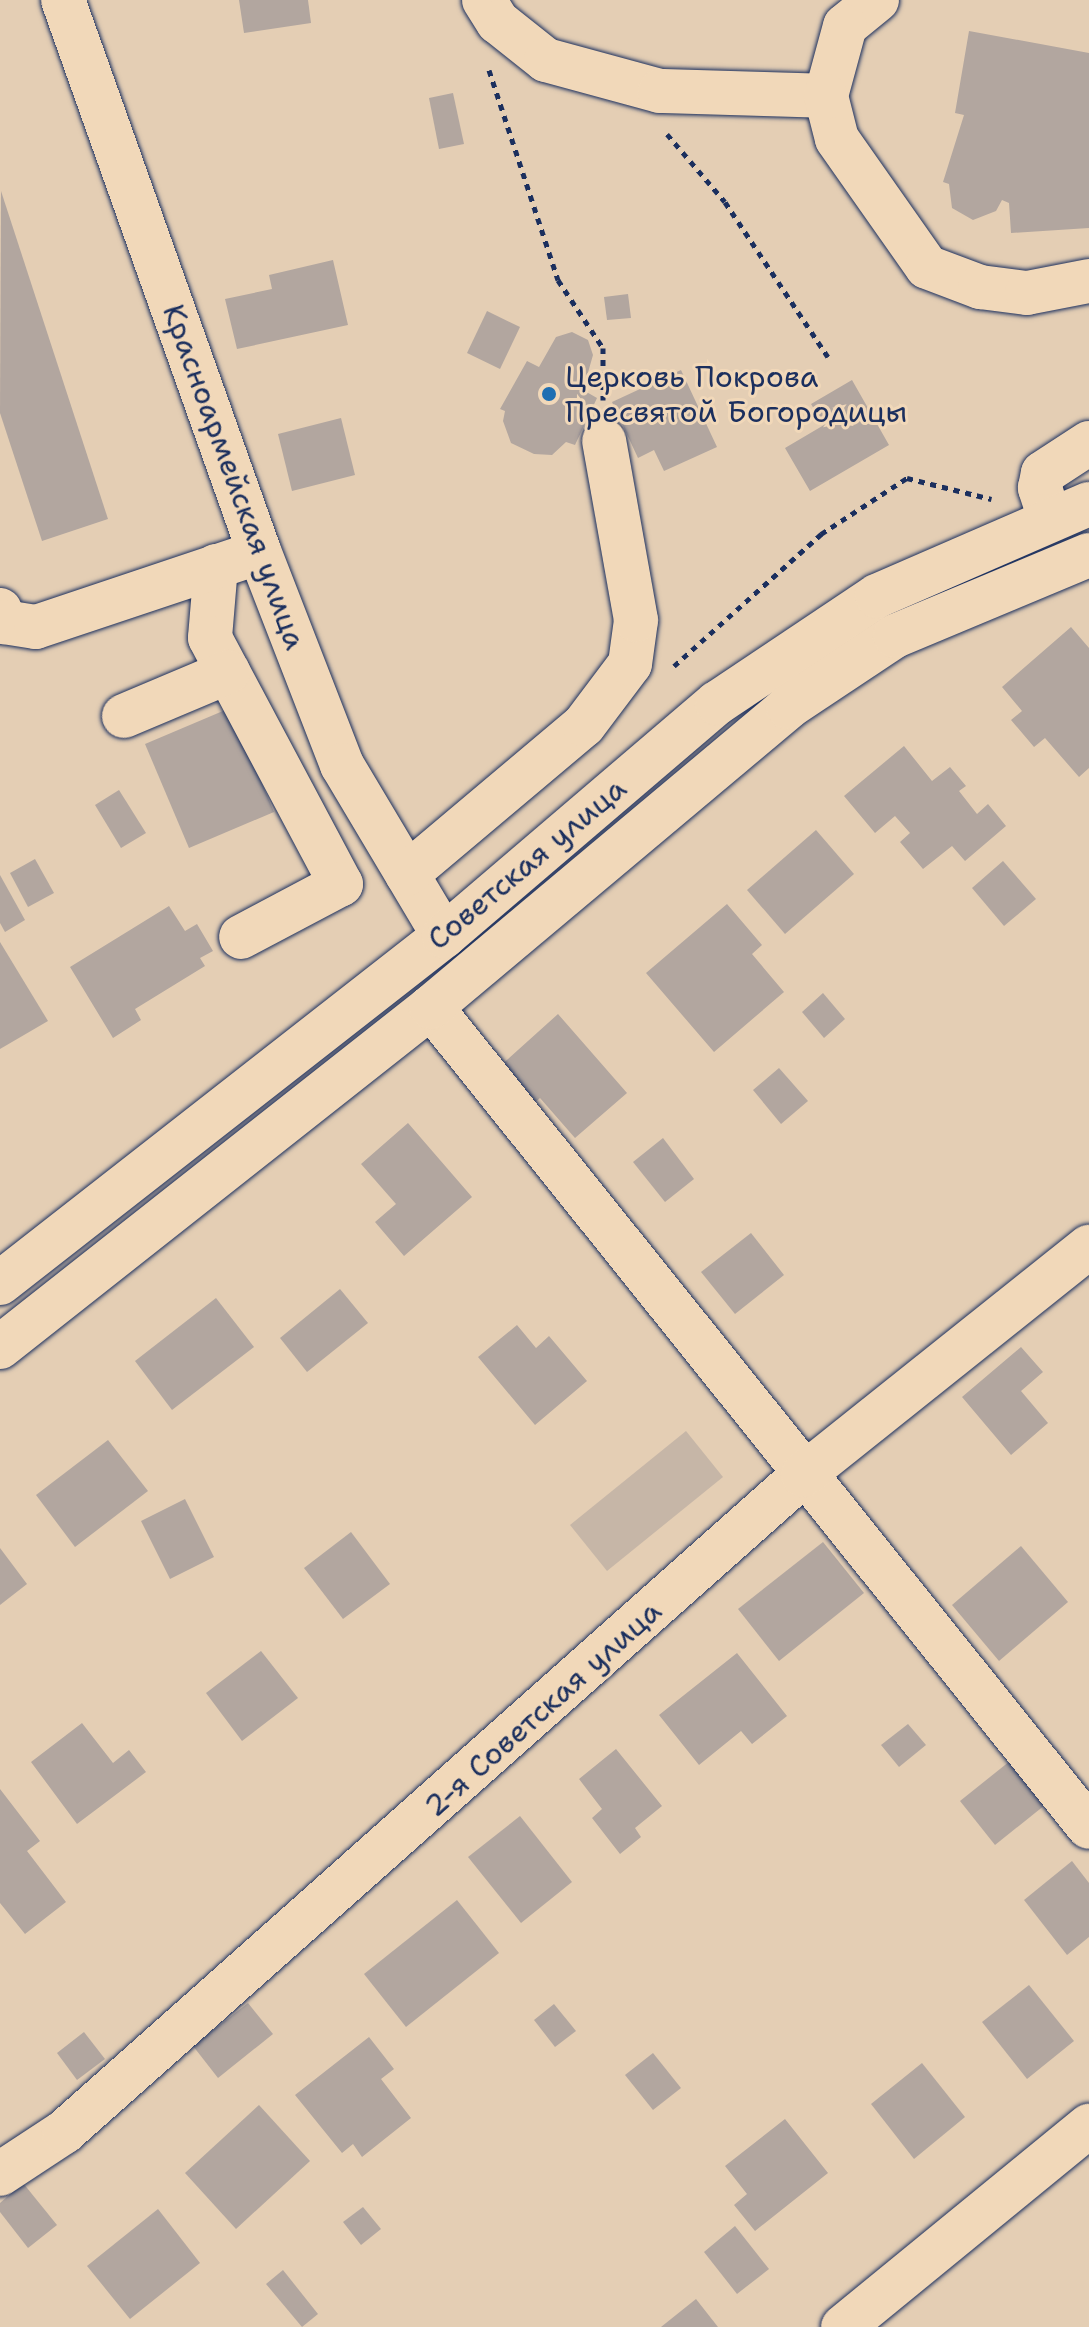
<!DOCTYPE html>
<html>
<head>
<meta charset="utf-8">
<style>
  body { margin:0 }
  #map { position:relative; width:1089px; height:2327px; overflow:hidden; background:#e4ceb4; font-family:"Shantell Sans",sans-serif }
  div>[style] { position:absolute }
  .green>* { inset:0; background:#c6b6a7 }
  .building>* { inset:0; background:#b2a69f }
  .path>* { height:5px; margin-top:-2.5px; transform-origin:0; background:repeating-linear-gradient(90deg,#1b2f5e 0 6px,transparent 0 12px) }
  .roads { filter:drop-shadow(0 0 2px #1b2f5e) drop-shadow(0 0 2px #1b2f5e) }
  .minor>* { height:44px; margin:-22px; padding:0 22px; transform-origin:22px; border-radius:22px; background:#f1d8b9 }
  .major>* { height:44px; margin:-22px; padding:0 22px; transform-origin:22px; border-radius:22px; background:#f1d8b9 }
  .dots>* { width:22px; height:22px; translate:-50% -50%; box-sizing:border-box; border:4px solid #f1d8b9; border-radius:50% }
  span { translate:-50% -50%; white-space:nowrap; text-align:center; line-height:1.15; -webkit-text-stroke:6px #f1d8b9; paint-order:stroke }
  .poi-label { font-size:30px; color:#1b2f5e }
  .left { translate:0 -50%; text-align:left }
  .street-label { font-size:30px; color:#1b2f5e }
</style>
</head>
<body>
<div id="map">
  <div class="green">
    <div style="clip-path:polygon(686px 1431px,723px 1477px,607px 1571px,570px 1525px)"></div>
  </div>
  <div class="building">
    <div style="clip-path:polygon(239px 0,308px 0,311px 23px,244px 33px)"></div>
    <div style="clip-path:polygon(969px 31px,1089px 53px,1089px 228px,1011px 233px,1009px 203px,1002px 200px,996px 211px,973px 220px,952px 208px,949px 184px,943px 182px,964px 115px,955px 113px)"></div>
    <div style="clip-path:polygon(453px 93px,464px 144px,439px 149px,429px 98px)"></div>
    <div style="clip-path:polygon(1px 191px,108px 519px,42px 541px,0 413px)"></div>
    <div style="clip-path:polygon(333px 260px,348px 325px,237px 349px,225px 299px,272px 289px,269px 275px)"></div>
    <div style="clip-path:polygon(628px 294px,631px 318px,607px 320px,604px 297px)"></div>
    <div style="clip-path:polygon(487px 311px,520px 327px,500px 369px,467px 353px)"></div>
    <div style="clip-path:polygon(572px 332px,588px 340px,593px 355px,583px 390px,597px 398px,575px 445px,566px 442px,552px 455px,534px 454px,511px 443px,503px 421px,505px 411px,500px 409px,527px 361px,539px 367px,556px 337px)"></div>
    <div style="clip-path:polygon(681px 370px,717px 447px,664px 471px,654px 450px,638px 458px,612px 402px)"></div>
    <div style="clip-path:polygon(852px 380px,889px 445px,810px 491px,785px 448px,824px 425px,811px 404px)"></div>
    <div style="clip-path:polygon(341px 418px,355px 475px,292px 491px,278px 434px)"></div>
    <div style="clip-path:polygon(1071px 627px,1089px 648px,1089px 768px,1079px 777px,1045px 738px,1034px 747px,1011px 720px,1022px 711px,1002px 687px)"></div>
    <div style="clip-path:polygon(230px 708px,274px 812px,189px 848px,145px 744px)"></div>
    <div style="clip-path:polygon(904px 746px,932px 781px,950px 767px,966px 786px,959px 791px,977px 814px,988px 804px,1006px 826px,965px 861px,952px 846px,923px 869px,900px 842px,910px 833px,895px 816px,875px 833px,844px 796px)"></div>
    <div style="clip-path:polygon(119px 790px,146px 833px,121px 848px,95px 805px)"></div>
    <div style="clip-path:polygon(816px 830px,854px 874px,785px 934px,747px 890px)"></div>
    <div style="clip-path:polygon(35px 859px,54px 893px,28px 907px,10px 873px)"></div>
    <div style="clip-path:polygon(1003px 861px,1036px 899px,1004px 926px,972px 888px)"></div>
    <div style="clip-path:polygon(0 875px,25px 920px,5px 932px,0 923px)"></div>
    <div style="clip-path:polygon(727px 904px,762px 945px,752px 954px,784px 992px,714px 1052px,646px 973px)"></div>
    <div style="clip-path:polygon(169px 906px,185px 931px,197px 924px,213px 951px,200px 958px,205px 966px,135px 1009px,141px 1020px,113px 1038px,70px 967px)"></div>
    <div style="clip-path:polygon(0 942px,48px 1021px,0 1049px)"></div>
    <div style="clip-path:polygon(823px 993px,845px 1019px,824px 1038px,802px 1012px)"></div>
    <div style="clip-path:polygon(558px 1014px,627px 1093px,575px 1138px,540px 1098px,531px 1106px,498px 1068px)"></div>
    <div style="clip-path:polygon(779px 1068px,808px 1101px,781px 1124px,753px 1090px)"></div>
    <div style="clip-path:polygon(408px 1123px,472px 1197px,404px 1256px,375px 1222px,396px 1204px,361px 1164px)"></div>
    <div style="clip-path:polygon(663px 1138px,694px 1179px,665px 1202px,633px 1162px)"></div>
    <div style="clip-path:polygon(751px 1233px,784px 1275px,735px 1314px,701px 1272px)"></div>
    <div style="clip-path:polygon(340px 1289px,368px 1323px,307px 1372px,280px 1338px)"></div>
    <div style="clip-path:polygon(216px 1298px,254px 1347px,172px 1410px,135px 1361px)"></div>
    <div style="clip-path:polygon(517px 1325px,536px 1348px,549px 1336px,587px 1381px,535px 1425px,478px 1357px)"></div>
    <div style="clip-path:polygon(1021px 1347px,1043px 1372px,1021px 1391px,1048px 1423px,1011px 1455px,962px 1397px)"></div>
    <div style="clip-path:polygon(108px 1440px,148px 1491px,75px 1547px,36px 1495px)"></div>
    <div style="clip-path:polygon(185px 1499px,214px 1557px,170px 1579px,141px 1521px)"></div>
    <div style="clip-path:polygon(351px 1532px,390px 1584px,343px 1619px,304px 1568px)"></div>
    <div style="clip-path:polygon(823px 1542px,864px 1593px,779px 1661px,738px 1609px)"></div>
    <div style="clip-path:polygon(1021px 1546px,1068px 1602px,999px 1661px,952px 1605px)"></div>
    <div style="clip-path:polygon(0 1548px,27px 1584px,0 1605px)"></div>
    <div style="clip-path:polygon(261px 1651px,298px 1698px,242px 1741px,206px 1693px)"></div>
    <div style="clip-path:polygon(737px 1653px,787px 1716px,752px 1744px,741px 1731px,699px 1765px,659px 1715px)"></div>
    <div style="clip-path:polygon(82px 1723px,113px 1763px,129px 1750px,146px 1772px,77px 1824px,31px 1762px)"></div>
    <div style="clip-path:polygon(908px 1724px,926px 1745px,899px 1767px,881px 1745px)"></div>
    <div style="clip-path:polygon(616px 1749px,662px 1806px,635px 1828px,641px 1837px,620px 1854px,592px 1818px,602px 1809px,579px 1779px)"></div>
    <div style="clip-path:polygon(1010px 1761px,1045px 1805px,995px 1845px,960px 1801px)"></div>
    <div style="clip-path:polygon(0 1789px,40px 1841px,27px 1851px,66px 1902px,25px 1934px,0 1903px)"></div>
    <div style="clip-path:polygon(520px 1816px,572px 1882px,521px 1923px,468px 1857px)"></div>
    <div style="clip-path:polygon(1072px 1861px,1089px 1883px,1089px 1937px,1067px 1955px,1024px 1900px)"></div>
    <div style="clip-path:polygon(457px 1900px,499px 1953px,406px 2027px,364px 1974px)"></div>
    <div style="clip-path:polygon(1029px 1985px,1074px 2041px,1027px 2079px,982px 2022px)"></div>
    <div style="clip-path:polygon(248px 2003px,273px 2034px,218px 2078px,193px 2046px)"></div>
    <div style="clip-path:polygon(554px 2004px,576px 2031px,555px 2047px,534px 2020px)"></div>
    <div style="clip-path:polygon(84px 2032px,105px 2059px,77px 2080px,57px 2053px)"></div>
    <div style="clip-path:polygon(369px 2037px,394px 2069px,381px 2079px,411px 2118px,362px 2157px,353px 2144px,342px 2153px,295px 2095px)"></div>
    <div style="clip-path:polygon(653px 2053px,681px 2088px,653px 2110px,625px 2075px)"></div>
    <div style="clip-path:polygon(922px 2063px,965px 2117px,914px 2159px,871px 2104px)"></div>
    <div style="clip-path:polygon(259px 2105px,310px 2161px,236px 2229px,185px 2173px)"></div>
    <div style="clip-path:polygon(785px 2119px,828px 2173px,755px 2231px,734px 2205px,747px 2194px,725px 2166px)"></div>
    <div style="clip-path:polygon(23px 2183px,57px 2225px,28px 2248px,0 2212px,0 2203px)"></div>
    <div style="clip-path:polygon(363px 2207px,381px 2229px,361px 2245px,343px 2222px)"></div>
    <div style="clip-path:polygon(158px 2209px,200px 2263px,130px 2319px,87px 2266px)"></div>
    <div style="clip-path:polygon(735px 2226px,769px 2269px,737px 2294px,704px 2252px)"></div>
    <div style="clip-path:polygon(283px 2270px,318px 2314px,302px 2327px,266px 2284px)"></div>
    <div style="clip-path:polygon(696px 2299px,718px 2327px,661px 2327px)"></div>
  </div>
  <div class="path">
    <div style="left:489px;top:70px;width:221px;rotate:71.8deg"></div>
    <div style="left:558px;top:280px;width:82px;rotate:56.5deg"></div>
    <div style="left:603px;top:348px;width:52px;rotate:90deg"></div>
    <div style="left:667px;top:134px;width:89px;rotate:49.5deg"></div>
    <div style="left:725px;top:202px;width:186px;rotate:56.4deg"></div>
    <div style="left:674px;top:666px;width:198px;rotate:-41.9deg"></div>
    <div style="left:821px;top:534px;width:103px;rotate:-33.1deg"></div>
    <div style="left:907px;top:478px;width:87px;rotate:14deg"></div>
  </div>
  <div class="roads">
    <div class="minor">
      <div style="left:63px;top:0;width:585px;rotate:70.42deg"></div>
      <div style="left:259px;top:551px;width:230px;rotate:68.8deg"></div>
      <div style="left:342px;top:765px;width:199px;rotate:59.2deg"></div>
      <div style="left:484px;top:0;width:26px;rotate:58deg"></div>
      <div style="left:498px;top:22px;width:61px;rotate:38.4deg"></div>
      <div style="left:546px;top:60px;width:118px;rotate:15.2deg"></div>
      <div style="left:660px;top:91px;width:166px;rotate:1.7deg"></div>
      <div style="left:877px;top:0;width:41px;rotate:140.9deg"></div>
      <div style="left:845px;top:26px;width:73px;rotate:105.2deg"></div>
      <div style="left:826px;top:96px;width:44px;rotate:75.7deg"></div>
      <div style="left:837px;top:139px;width:156px;rotate:54.9deg"></div>
      <div style="left:927px;top:267px;width:57px;rotate:20.7deg"></div>
      <div style="left:980px;top:287px;width:47px;rotate:7.3deg"></div>
      <div style="left:1027px;top:293px;width:63px;rotate:-11deg"></div>
      <div style="left:1050px;top:519px;width:33px;rotate:-108deg"></div>
      <div style="left:1040px;top:488px;width:15px;rotate:-79deg"></div>
      <div style="left:1043px;top:473px;width:55px;rotate:-33.1deg"></div>
      <div style="left:216px;top:566px;width:72px;rotate:94.8deg"></div>
      <div style="left:210px;top:638px;width:279px;rotate:62deg"></div>
      <div style="left:341px;top:884px;width:113px;rotate:152.1deg"></div>
      <div style="left:0;top:610px;width:13px;rotate:72deg"></div>
      <div style="left:4px;top:622px;width:32px;rotate:9deg"></div>
      <div style="left:36px;top:627px;width:217px;rotate:-18.5deg"></div>
      <div style="left:124px;top:716px;width:113px;rotate:-22.9deg"></div>
      <div style="left:407px;top:874px;width:231px;rotate:-40.1deg"></div>
      <div style="left:584px;top:725px;width:76px;rotate:-53deg"></div>
      <div style="left:630px;top:664px;width:44px;rotate:-82.2deg"></div>
      <div style="left:636px;top:620px;width:182px;rotate:-100.1deg"></div>
      <div style="left:431px;top:1007px;width:1051px;rotate:51.26deg"></div>
      <div style="left:0;top:2174px;width:77px;rotate:-33.3deg"></div>
      <div style="left:64px;top:2132px;width:989px;rotate:-41.64deg"></div>
      <div style="left:803px;top:1475px;width:366px;rotate:-38.6deg"></div>
      <div style="left:843px;top:2327px;width:318px;rotate:-39.3deg"></div>
    </div>
    <div class="major">
      <div style="left:0;top:1283px;width:564px;rotate:-38.01deg"></div>
      <div style="left:444px;top:936px;width:359px;rotate:-40.5deg"></div>
      <div style="left:717px;top:703px;width:192px;rotate:-33.8deg"></div>
      <div style="left:877px;top:596px;width:231px;rotate:-23.5deg"></div>
      <div style="left:0;top:1347px;width:549px;rotate:-38.27deg"></div>
      <div style="left:431px;top:1007px;width:466px;rotate:-40deg"></div>
      <div style="left:788px;top:707px;width:128px;rotate:-33.6deg"></div>
      <div style="left:895px;top:636px;width:210px;rotate:-22.7deg"></div>
    </div>
  </div>
  <div class="dots">
    <div style="left:549px;top:394px;background:#1f6fb2"></div>
  </div>
  <div class="poi-label">
    <span class="left" style="left:565px;top:394px">Церковь Покрова<br>Пресвятой Богородицы</span>
  </div>
  <div class="street-label">
    <span style="left:234px;top:477px;rotate:70deg">Красноармейская улица</span>
    <span style="left:527px;top:864px;rotate:-40deg">Советская улица</span>
    <span style="left:543px;top:1709px;rotate:-42deg">2-я Советская улица</span>
  </div>
</div>
</body>
</html>
